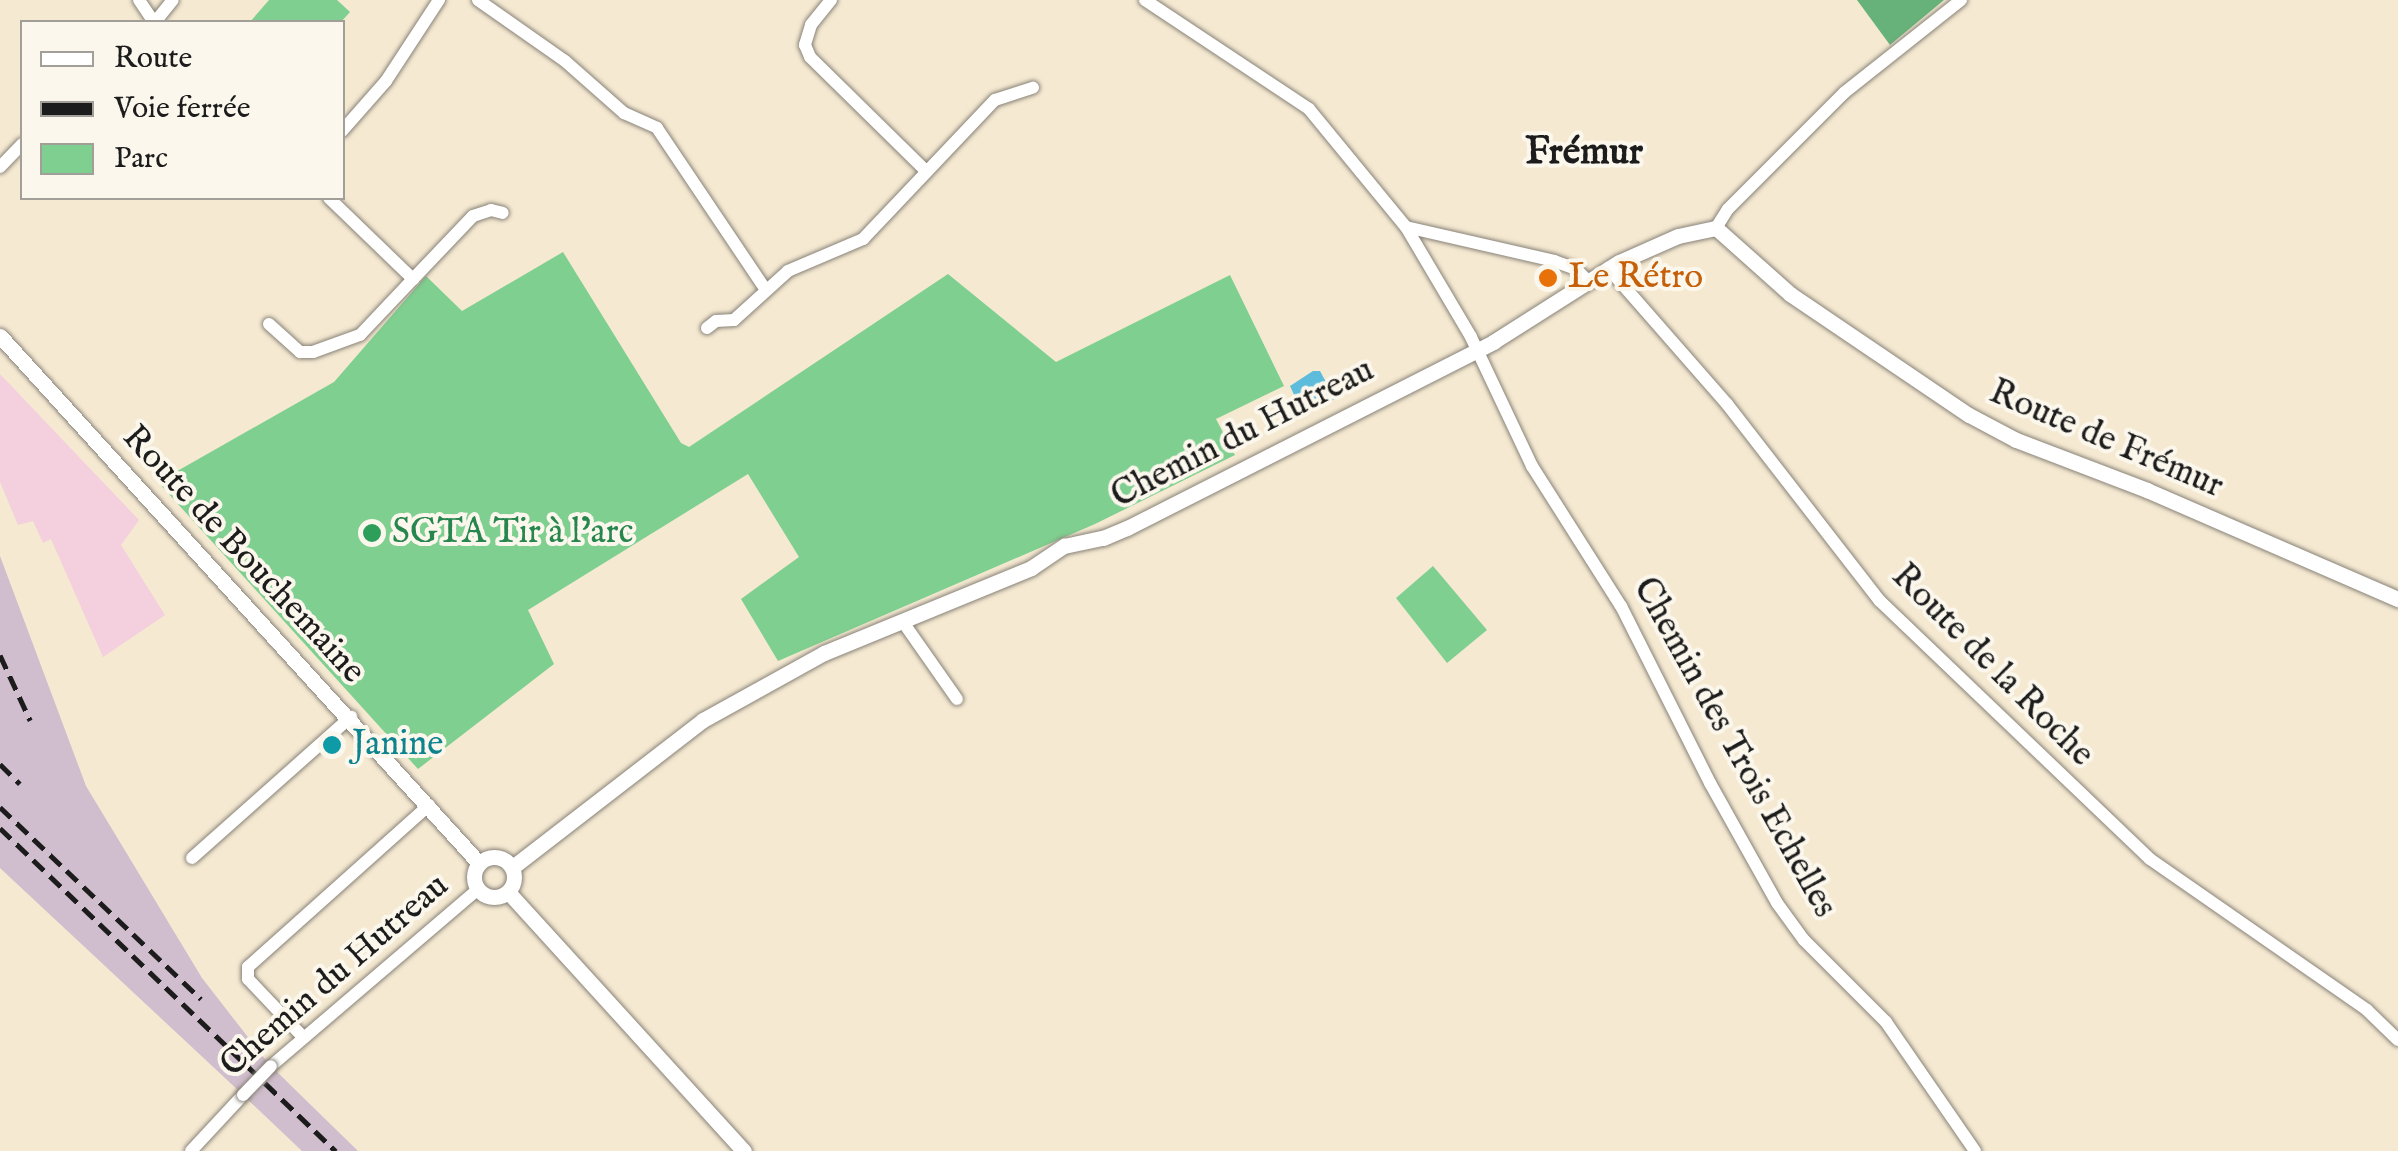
<!DOCTYPE html>
<html>
<head>
<meta charset="utf-8">
<style>
  body { margin:0 }
  #map { position:relative; width:2398px; height:1151px; overflow:hidden; background:#f5e9d2; font-family:"IM FELL English",serif }
  div>[style] { position:absolute }
  .built>* { inset:0; background:#f4cfdd }
  .industrial>* { inset:0; background:#d0bdcd }
  .green>* { inset:0; background:#7fcf90 }
  .forest>* { inset:0; background:#67b27a }
  .water>* { inset:0; background:#5dbbdb }
  .roads { filter:drop-shadow(0 0 2px #888277) drop-shadow(0 0 2px #888277) }
  .minor>* { height:12px; margin:-6px; padding:0 6px; transform-origin:6px; border-radius:6px; background:#fff }
  .tertiary>* { height:15px; margin:-7.5px; padding:0 7.5px; transform-origin:7.5px; border-radius:7.5px; background:#fff }
  .tertiary>.ring { margin:-7.5px; padding:0; box-sizing:content-box; background:none; border:15px solid #fff; border-radius:50% }
  .rail>* { height:5px; margin-top:-2.5px; transform-origin:0; background:repeating-linear-gradient(90deg,#1c1c1c 0 15px,transparent 0 23px) }
  .bridges { filter:drop-shadow(0 0 2px #888277) drop-shadow(0 0 2px #888277) }
  .minor-bridge>* { height:12px; margin:-6px; padding:0 6px; transform-origin:6px; border-radius:6px; background:#fff }
  .dots>* { width:28px; height:28px; translate:-50% -50%; box-sizing:border-box; border:5px solid #fbf7ec; border-radius:50% }
  span { translate:-50% -50%; white-space:nowrap; text-align:center; line-height:1.15; -webkit-text-stroke:8px #fbf7ec; paint-order:stroke }
  .food-label { font-size:35px; color:#c56008 }
  .left { translate:0 -50%; text-align:left }
  .street-label { font-size:35px; color:#1c1c1c }
  .leisure-label { font-size:35px; color:#27864d }
  .culture-label { font-size:35px; color:#0d838f }
  .neighbourhood-label { font-size:38px; color:#1c1c1c; font-weight:700 }
  .legend { position:absolute; left:20px; top:20px; width:325px; height:180px; box-sizing:border-box; background:#fbf7ec; border:2px solid #a29f99; margin:0; padding:12px 18px; list-style:none; font-size:30px; color:#1c1c1c }
  .legend li { display:flex; align-items:center; gap:20px; height:50px }
  .legend b { width:50px; border:2px solid #a29f99 }
</style>
</head>
<body>
<div id="map">
  <div class="built">
    <div style="clip-path:polygon(0 374px,139px 520px,121px 545px,165px 615px,103px 657px,51px 539px,43px 543px,33px 521px,18px 525px,0 482px)"></div>
  </div>
  <div class="industrial">
    <div style="clip-path:polygon(0 556px,86px 786px,202px 978px,268px 1063px,240px 1092px,0 868px)"></div>
    <div style="clip-path:polygon(274px 1069px,358px 1151px,302px 1151px,246px 1098px)"></div>
  </div>
  <div class="green">
    <div style="clip-path:polygon(269px 0,337px 0,350px 12px,341px 22px,250px 22px)"></div>
    <div style="clip-path:polygon(563px 252px,681px 443px,689px 447px,948px 274px,1056px 362px,1230px 275px,1284px 386px,1216px 419px,1235px 455px,1095px 524px,778px 661px,741px 599px,799px 557px,748px 474px,528px 610px,554px 664px,418px 769px,158px 482px,334px 382px,426px 276px,462px 311px)"></div>
    <div style="clip-path:polygon(1433px 566px,1487px 630px,1447px 663px,1396px 598px)"></div>
  </div>
  <div class="forest">
    <div style="clip-path:polygon(1857px 0,1944px 0,1890px 45px)"></div>
  </div>
  <div class="water">
    <div style="clip-path:polygon(1313px 371px,1320px 371px,1335px 399px,1303px 414px,1290px 386px)"></div>
  </div>
  <div class="roads">
    <div class="minor">
      <div style="left:139px;top:0;width:27px;rotate:56deg"></div>
      <div style="left:478px;top:0;width:106px;rotate:35deg"></div>
      <div style="left:565px;top:61px;width:79px;rotate:41.4deg"></div>
      <div style="left:624px;top:113px;width:36px;rotate:24deg"></div>
      <div style="left:657px;top:128px;width:194px;rotate:56.1deg"></div>
      <div style="left:831px;top:0;width:32px;rotate:129deg"></div>
      <div style="left:811px;top:25px;width:21px;rotate:107deg"></div>
      <div style="left:805px;top:45px;width:13px;rotate:67deg"></div>
      <div style="left:810px;top:57px;width:163px;rotate:44.5deg"></div>
      <div style="left:1145px;top:0;width:197px;rotate:33.6deg"></div>
      <div style="left:1309px;top:109px;width:153px;rotate:50.6deg"></div>
      <div style="left:1406px;top:227px;width:128px;rotate:59.4deg"></div>
      <div style="left:1471px;top:337px;width:143px;rotate:64.7deg"></div>
      <div style="left:1532px;top:466px;width:166px;rotate:57.6deg"></div>
      <div style="left:1621px;top:606px;width:198px;rotate:63.3deg"></div>
      <div style="left:1710px;top:783px;width:137px;rotate:60.8deg"></div>
      <div style="left:1777px;top:903px;width:46px;rotate:53.9deg"></div>
      <div style="left:1804px;top:940px;width:116px;rotate:45deg"></div>
      <div style="left:1886px;top:1022px;width:157px;rotate:55.4deg"></div>
      <div style="left:155px;top:22px;width:28px;rotate:-51deg"></div>
      <div style="left:342px;top:131px;width:67px;rotate:-48.7deg"></div>
      <div style="left:386px;top:81px;width:97px;rotate:-56.8deg"></div>
      <div style="left:0;top:167px;width:32px;rotate:-46deg"></div>
      <div style="left:329px;top:198px;width:117px;rotate:44deg"></div>
      <div style="left:413px;top:279px;width:87px;rotate:-46.4deg"></div>
      <div style="left:473px;top:216px;width:19px;rotate:-18deg"></div>
      <div style="left:491px;top:210px;width:12px;rotate:14deg"></div>
      <div style="left:1406px;top:227px;width:152px;rotate:12.9deg"></div>
      <div style="left:1554px;top:261px;width:23px;rotate:20deg"></div>
      <div style="left:1576px;top:269px;width:17px;rotate:45deg"></div>
      <div style="left:1716px;top:228px;width:22px;rotate:-58deg"></div>
      <div style="left:1728px;top:209px;width:165px;rotate:-45deg"></div>
      <div style="left:1845px;top:92px;width:148px;rotate:-38.4deg"></div>
      <div style="left:1608px;top:268px;width:181px;rotate:48.8deg"></div>
      <div style="left:1727px;top:404px;width:249px;rotate:52.2deg"></div>
      <div style="left:1880px;top:601px;width:373px;rotate:43.7deg"></div>
      <div style="left:2150px;top:859px;width:264px;rotate:34.8deg"></div>
      <div style="left:2367px;top:1010px;width:43px;rotate:44.1deg"></div>
      <div style="left:269px;top:324px;width:42px;rotate:42.1deg"></div>
      <div style="left:300px;top:352px;width:13px"></div>
      <div style="left:313px;top:352px;width:50px;rotate:-19.9deg"></div>
      <div style="left:360px;top:335px;width:77px;rotate:-46.6deg"></div>
      <div style="left:707px;top:328px;width:11px;rotate:-38deg"></div>
      <div style="left:716px;top:321px;width:18px;rotate:-3deg"></div>
      <div style="left:734px;top:320px;width:73px;rotate:-42.2deg"></div>
      <div style="left:788px;top:271px;width:82px;rotate:-23.1deg"></div>
      <div style="left:863px;top:239px;width:192px;rotate:-46.5deg"></div>
      <div style="left:995px;top:100px;width:40px;rotate:-18deg"></div>
      <div style="left:903px;top:622px;width:94px;rotate:55deg"></div>
      <div style="left:192px;top:858px;width:213px;rotate:-41.6deg"></div>
      <div style="left:303px;top:1037px;width:80px;rotate:-133.5deg"></div>
      <div style="left:248px;top:979px;width:12px;rotate:-90deg"></div>
      <div style="left:248px;top:967px;width:243px;rotate:-41.8deg"></div>
      <div style="left:271px;top:1066px;width:271px;rotate:-40.5deg"></div>
      <div style="left:191px;top:1151px;width:76px;rotate:-47.1deg"></div>
    </div>
    <div class="tertiary">
      <div style="left:0;top:336px;width:711px;rotate:47.74deg"></div>
      <div class="ring" style="left:474px;top:857px;width:25px;height:25px"></div>
      <div style="left:514px;top:866px;width:239px;rotate:-37.7deg"></div>
      <div style="left:703px;top:720px;width:138px;rotate:-29deg"></div>
      <div style="left:824px;top:653px;width:224px;rotate:-22.3deg"></div>
      <div style="left:1031px;top:568px;width:40px;rotate:-34deg"></div>
      <div style="left:1064px;top:546px;width:40px;rotate:-12deg"></div>
      <div style="left:1103px;top:538px;width:26px;rotate:-23deg"></div>
      <div style="left:1127px;top:528px;width:411px;rotate:-26.9deg"></div>
      <div style="left:1493px;top:342px;width:149px;rotate:-32.4deg"></div>
      <div style="left:1619px;top:262px;width:64px;rotate:-23.8deg"></div>
      <div style="left:1678px;top:236px;width:39px;rotate:-12deg"></div>
      <div style="left:1716px;top:228px;width:99px;rotate:41.7deg"></div>
      <div style="left:1790px;top:294px;width:216px;rotate:34.1deg"></div>
      <div style="left:1969px;top:415px;width:53px;rotate:28deg"></div>
      <div style="left:2016px;top:440px;width:140px;rotate:20.9deg"></div>
      <div style="left:2147px;top:490px;width:274px;rotate:23.5deg"></div>
      <div style="left:509px;top:893px;width:349px;rotate:47.7deg"></div>
    </div>
  </div>
  <div class="rail">
    <div style="left:0;top:655px;width:72px;rotate:65.2deg"></div>
    <div style="left:0;top:764px;width:28px;rotate:45deg"></div>
    <div style="left:0;top:807px;width:278px;rotate:43.7deg"></div>
    <div style="left:0;top:828px;width:466px;rotate:43.9deg"></div>
  </div>
  <div class="bridges">
    <div class="minor-bridge">
      <div style="left:243px;top:1095px;width:40px;rotate:-46deg"></div>
    </div>
  </div>
  <div class="dots">
    <div style="left:1548px;top:278px;background:#e8710a"></div>
    <div style="left:372px;top:533px;background:#2e9e5b"></div>
    <div style="left:332px;top:745px;background:#0f9aa8"></div>
  </div>
  <div class="food-label">
    <span class="left" style="left:1568px;top:278px">Le Rétro</span>
  </div>
  <div class="street-label">
    <span style="left:1243px;top:434px;rotate:-27deg">Chemin du Hutreau</span>
    <span style="left:2106px;top:440px;rotate:23deg">Route de Frémur</span>
    <span style="left:243px;top:555px;rotate:47deg">Route de Bouchemaine</span>
    <span style="left:1992px;top:666px;rotate:45deg">Route de la Roche</span>
    <span style="left:1734px;top:748px;rotate:61deg">Chemin des Trois Echelles</span>
    <span style="left:335px;top:976px;rotate:-41deg">Chemin du Hutreau</span>
  </div>
  <div class="leisure-label">
    <span class="left" style="left:392px;top:533px">SGTA Tir à l’arc</span>
  </div>
  <div class="culture-label">
    <span class="left" style="left:352px;top:745px">Janine</span>
  </div>
  <div class="neighbourhood-label">
    <span style="left:1584px;top:154px">Frémur</span>
  </div>
  <ul class="legend">
  <li><b style="height:12px;background:#fff"></b>Route</li>
  <li><b style="height:12px;background:#1c1c1c"></b>Voie ferrée</li>
  <li><b style="height:28px;background:#7fcf90"></b>Parc</li>
  </ul>
</div>
</body>
</html>
